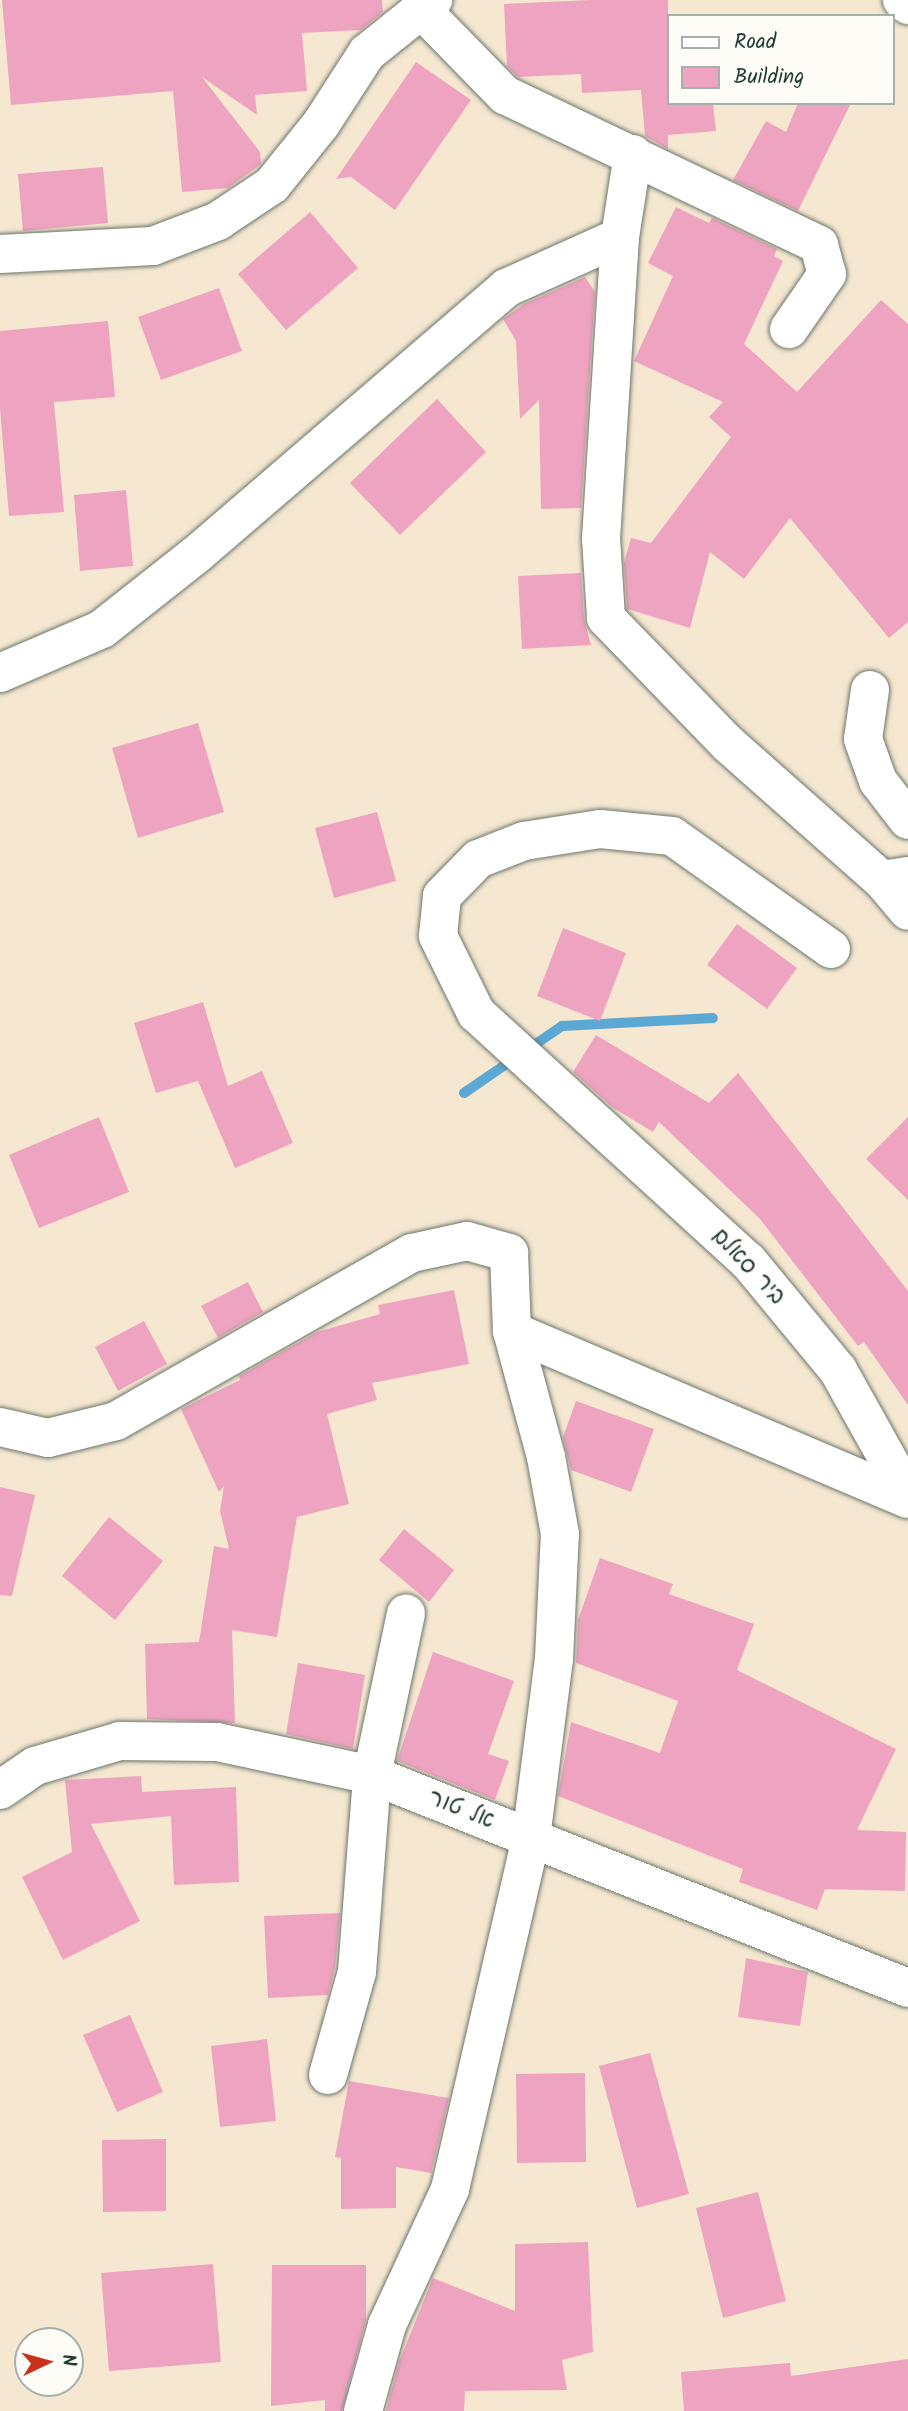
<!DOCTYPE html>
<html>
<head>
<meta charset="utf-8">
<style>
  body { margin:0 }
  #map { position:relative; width:908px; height:2411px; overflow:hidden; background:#f6e7d1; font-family:Kalam,"Playpen Sans Hebrew",sans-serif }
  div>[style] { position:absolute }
  .stream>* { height:10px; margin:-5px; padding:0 5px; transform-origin:5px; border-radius:5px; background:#5ba8d4 }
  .building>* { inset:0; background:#eea4c0 }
  .roads { filter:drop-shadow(0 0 2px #6a786b) drop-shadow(0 0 2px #6a786b) }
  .street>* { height:38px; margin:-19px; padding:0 19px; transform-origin:19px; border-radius:19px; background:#fff }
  span { translate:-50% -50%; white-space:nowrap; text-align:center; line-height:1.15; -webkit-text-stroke:5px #fdfcf7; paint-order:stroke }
  .street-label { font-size:23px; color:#1f3d34 }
  .legend { position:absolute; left:667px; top:14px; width:228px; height:91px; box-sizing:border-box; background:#fdfcf7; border:2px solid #a4b0a9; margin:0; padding:9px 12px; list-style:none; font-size:21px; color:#1f3d34 }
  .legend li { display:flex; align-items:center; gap:14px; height:35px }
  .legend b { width:35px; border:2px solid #a4b0a9 }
  .north { position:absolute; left:14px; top:2327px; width:70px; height:70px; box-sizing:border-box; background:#fdfcf7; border:2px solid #a4b0a9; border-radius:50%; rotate:85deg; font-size:19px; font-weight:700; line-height:28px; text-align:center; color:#1f3d34 }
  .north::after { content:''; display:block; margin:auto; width:24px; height:32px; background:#c8321e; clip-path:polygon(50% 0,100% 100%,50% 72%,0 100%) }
</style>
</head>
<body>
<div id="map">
  <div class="stream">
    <div style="left:464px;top:1093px;width:119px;rotate:-34.4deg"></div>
    <div style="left:562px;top:1026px;width:151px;rotate:-3deg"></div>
  </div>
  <div class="building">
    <div style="clip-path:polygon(2px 0,382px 0,383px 12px,361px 30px,302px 33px,307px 91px,255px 95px,257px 115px,202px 77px,260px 152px,261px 164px,228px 188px,182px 192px,173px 91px,11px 105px)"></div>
    <div style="clip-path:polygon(591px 0,668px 0,668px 103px,713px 103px,716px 131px,668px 135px,668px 149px,645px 136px,641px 90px,582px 93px,581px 74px,518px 77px,507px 66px,504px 4px)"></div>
    <div style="clip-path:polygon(416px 62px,471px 100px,395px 210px,351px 177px,336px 179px)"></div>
    <div style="clip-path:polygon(798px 103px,851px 103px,798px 211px,733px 180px,766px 121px,786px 132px)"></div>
    <div style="clip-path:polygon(103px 167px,108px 223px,23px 231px,18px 174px)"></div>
    <div style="clip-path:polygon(676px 207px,709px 223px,712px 218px,777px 249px,774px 256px,783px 261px,744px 344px,797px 392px,881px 300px,908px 324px,908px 622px,889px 638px,790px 518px,744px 579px,710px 552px,690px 628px,627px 609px,624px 563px,631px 538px,651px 543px,731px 437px,709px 417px,723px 402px,634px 361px,673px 276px,648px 263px)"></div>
    <div style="clip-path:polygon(310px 212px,358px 268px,286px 330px,238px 274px)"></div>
    <div style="clip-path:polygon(585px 277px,595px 292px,581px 508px,541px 509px,539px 400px,520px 419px,516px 341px,503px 319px,524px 304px)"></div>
    <div style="clip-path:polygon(219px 288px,242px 351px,161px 380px,138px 317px)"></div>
    <div style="clip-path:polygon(108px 321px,115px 397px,54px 402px,64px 512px,9px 516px,0 408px,0 331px)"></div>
    <div style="clip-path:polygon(437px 399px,486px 452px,400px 535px,350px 483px)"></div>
    <div style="clip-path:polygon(126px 490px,133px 566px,80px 571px,74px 495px)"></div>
    <div style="clip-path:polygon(581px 573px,584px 619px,591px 645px,522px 649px,518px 576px)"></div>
    <div style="clip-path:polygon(198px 723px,224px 812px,138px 838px,112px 748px)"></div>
    <div style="clip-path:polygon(377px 812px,396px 881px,334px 898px,315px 828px)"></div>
    <div style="clip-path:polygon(737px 924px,797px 968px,767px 1009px,707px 965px)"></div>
    <div style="clip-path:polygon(563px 928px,626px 953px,600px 1021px,537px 996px)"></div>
    <div style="clip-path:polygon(203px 1002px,228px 1086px,262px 1071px,293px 1143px,235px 1168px,198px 1081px,156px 1093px,134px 1023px)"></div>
    <div style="clip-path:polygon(596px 1035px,709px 1103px,738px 1073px,908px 1291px,908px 1405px,864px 1342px,858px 1346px,760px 1219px,659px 1122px,653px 1132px,612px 1107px,573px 1072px)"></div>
    <div style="clip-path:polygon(99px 1117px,129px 1192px,39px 1228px,9px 1155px)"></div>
    <div style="clip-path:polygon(908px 1117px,908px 1200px,866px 1159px)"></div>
    <div style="clip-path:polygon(248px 1282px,263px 1312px,218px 1338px,201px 1306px)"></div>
    <div style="clip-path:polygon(454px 1290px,469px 1364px,372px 1383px,377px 1400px,327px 1414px,349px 1504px,297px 1517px,277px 1637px,232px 1630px,235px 1723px,147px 1719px,145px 1644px,199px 1642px,214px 1546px,229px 1549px,220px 1511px,224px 1486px,219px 1492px,181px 1409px,240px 1380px,239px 1376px,317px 1332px,380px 1314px,378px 1305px)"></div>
    <div style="clip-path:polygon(144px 1321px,167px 1364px,118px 1391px,95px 1347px)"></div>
    <div style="clip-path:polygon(576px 1401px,654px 1429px,631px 1492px,571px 1470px,563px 1437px)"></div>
    <div style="clip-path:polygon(0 1487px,35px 1495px,12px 1596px,0 1595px)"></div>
    <div style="clip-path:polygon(109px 1517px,163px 1561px,115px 1620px,62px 1576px)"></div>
    <div style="clip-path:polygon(404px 1529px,454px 1570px,429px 1602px,379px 1560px)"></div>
    <div style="clip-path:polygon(600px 1558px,673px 1584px,669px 1594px,754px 1624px,737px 1670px,896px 1749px,857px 1830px,906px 1832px,905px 1891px,825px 1889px,817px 1910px,739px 1882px,743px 1869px,558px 1796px,571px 1722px,660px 1753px,678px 1701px,576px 1663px,578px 1620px)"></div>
    <div style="clip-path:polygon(433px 1652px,514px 1681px,488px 1754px,509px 1761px,495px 1800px,397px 1761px)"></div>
    <div style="clip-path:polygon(298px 1663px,365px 1675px,353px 1749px,286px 1734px)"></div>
    <div style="clip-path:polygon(141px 1776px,142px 1792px,236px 1787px,239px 1882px,174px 1885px,171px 1816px,91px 1824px,140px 1921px,63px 1960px,22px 1877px,72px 1852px,65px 1780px)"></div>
    <div style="clip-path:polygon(340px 1913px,335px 1968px,328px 1995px,268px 1998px,264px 1916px)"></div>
    <div style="clip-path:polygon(746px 1958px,808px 1972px,800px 2026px,738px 2017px)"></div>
    <div style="clip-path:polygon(130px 2015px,163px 2092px,117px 2112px,83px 2035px)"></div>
    <div style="clip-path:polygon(267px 2039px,276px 2121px,220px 2127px,211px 2046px)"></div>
    <div style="clip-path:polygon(650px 2053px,689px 2194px,637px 2208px,599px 2066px)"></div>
    <div style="clip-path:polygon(585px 2073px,586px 2162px,517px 2163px,516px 2074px)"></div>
    <div style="clip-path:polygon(349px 2081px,449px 2098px,431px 2173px,396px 2167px,396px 2208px,341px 2209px,341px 2158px,335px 2157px)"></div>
    <div style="clip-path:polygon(166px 2139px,166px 2211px,103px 2212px,102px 2140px)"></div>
    <div style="clip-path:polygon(758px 2192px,786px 2301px,723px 2318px,696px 2208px)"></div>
    <div style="clip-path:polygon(588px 2242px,593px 2352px,562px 2360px,567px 2390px,465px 2391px,464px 2411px,386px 2411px,399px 2362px,433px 2278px,515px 2311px,515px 2244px)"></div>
    <div style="clip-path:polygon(213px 2264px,221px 2362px,109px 2371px,101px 2273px)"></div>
    <div style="clip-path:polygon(272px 2265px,366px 2265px,366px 2320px,342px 2411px,325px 2411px,325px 2400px,271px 2406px)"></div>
    <div style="clip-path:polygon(908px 2359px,908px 2411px,684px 2411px,681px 2372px,790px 2363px,791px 2376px)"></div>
  </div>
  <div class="roads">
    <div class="street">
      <div style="left:902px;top:0;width:8px;rotate:40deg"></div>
      <div style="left:420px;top:8px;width:122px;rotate:45.7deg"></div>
      <div style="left:505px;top:95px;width:348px;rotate:25.5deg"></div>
      <div style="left:819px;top:245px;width:30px;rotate:75deg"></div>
      <div style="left:827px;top:274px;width:67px;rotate:124.6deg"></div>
      <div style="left:620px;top:237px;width:302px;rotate:93.6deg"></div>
      <div style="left:601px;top:538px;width:80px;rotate:86.4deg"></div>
      <div style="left:606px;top:618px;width:174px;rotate:45.9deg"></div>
      <div style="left:727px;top:743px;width:207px;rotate:41.5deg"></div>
      <div style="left:882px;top:880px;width:26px;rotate:-9deg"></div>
      <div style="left:0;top:254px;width:153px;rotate:-3deg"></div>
      <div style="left:153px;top:246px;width:70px;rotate:-21deg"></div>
      <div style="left:218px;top:221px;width:65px;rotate:-33.7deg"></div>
      <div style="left:272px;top:185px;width:78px;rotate:-51.2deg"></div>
      <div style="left:321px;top:124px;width:85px;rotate:-57.1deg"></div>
      <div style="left:367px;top:53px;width:85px;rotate:-38.8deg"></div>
      <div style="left:0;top:673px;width:111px;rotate:-23.3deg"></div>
      <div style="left:102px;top:629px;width:121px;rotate:-38.3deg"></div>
      <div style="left:197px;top:554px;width:408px;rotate:-40.7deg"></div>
      <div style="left:506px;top:288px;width:125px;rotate:-24.1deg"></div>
      <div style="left:620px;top:237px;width:84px;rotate:-81.1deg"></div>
      <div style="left:870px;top:690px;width:49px;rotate:98.1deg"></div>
      <div style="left:863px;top:739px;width:45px;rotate:70.3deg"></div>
      <div style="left:878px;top:781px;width:49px;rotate:52.4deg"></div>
      <div style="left:882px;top:880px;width:40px;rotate:50deg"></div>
      <div style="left:831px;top:949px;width:195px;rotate:-144.6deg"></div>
      <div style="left:672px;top:836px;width:72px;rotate:-174.4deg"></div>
      <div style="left:600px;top:829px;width:77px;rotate:171deg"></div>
      <div style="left:524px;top:841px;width:49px;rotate:158.6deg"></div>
      <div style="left:478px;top:859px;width:52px;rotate:134.2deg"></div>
      <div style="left:442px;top:896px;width:40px;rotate:95.7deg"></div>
      <div style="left:438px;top:936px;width:86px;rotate:63.7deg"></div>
      <div style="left:476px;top:1013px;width:368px;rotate:42.4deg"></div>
      <div style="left:748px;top:1261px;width:141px;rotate:50.5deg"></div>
      <div style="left:838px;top:1370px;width:143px;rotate:60.8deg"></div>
      <div style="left:0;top:1427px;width:49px;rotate:12.9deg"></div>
      <div style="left:48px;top:1438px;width:70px;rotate:-14deg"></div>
      <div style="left:116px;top:1421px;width:340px;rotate:-29.6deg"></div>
      <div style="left:412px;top:1253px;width:56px;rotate:-12.3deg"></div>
      <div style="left:467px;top:1241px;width:44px;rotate:15.9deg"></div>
      <div style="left:509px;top:1253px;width:78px;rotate:87.8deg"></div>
      <div style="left:512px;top:1331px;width:430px;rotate:23deg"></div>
      <div style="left:0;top:1790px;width:42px;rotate:-34.4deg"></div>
      <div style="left:35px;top:1766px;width:89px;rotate:-16.4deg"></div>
      <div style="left:120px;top:1741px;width:97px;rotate:0.6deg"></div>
      <div style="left:217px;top:1742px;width:158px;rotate:12deg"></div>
      <div style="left:372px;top:1775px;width:577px;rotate:21.67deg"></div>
      <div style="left:328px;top:2075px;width:107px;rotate:-74.3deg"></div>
      <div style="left:357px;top:1972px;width:198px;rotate:-85.6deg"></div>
      <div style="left:372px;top:1775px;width:165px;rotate:-78.1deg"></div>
      <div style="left:363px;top:2411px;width:89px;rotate:-74.4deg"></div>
      <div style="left:387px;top:2325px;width:150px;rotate:-65.1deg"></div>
      <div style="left:450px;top:2189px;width:360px;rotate:-77deg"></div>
      <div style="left:531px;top:1838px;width:180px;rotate:-82.7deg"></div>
      <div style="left:554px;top:1659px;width:125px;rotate:-87.3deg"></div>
      <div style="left:560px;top:1534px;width:78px;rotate:-100.3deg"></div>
      <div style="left:546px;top:1457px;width:131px;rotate:-105.1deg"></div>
    </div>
  </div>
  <div class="street-label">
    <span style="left:748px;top:1267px;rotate:47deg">ביר סאלם</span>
    <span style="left:461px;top:1810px;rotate:22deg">אל טור</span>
  </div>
  <ul class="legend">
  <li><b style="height:9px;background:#fff"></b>Road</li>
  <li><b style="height:19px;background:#eea4c0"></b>Building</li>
  </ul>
  <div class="north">N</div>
</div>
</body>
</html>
